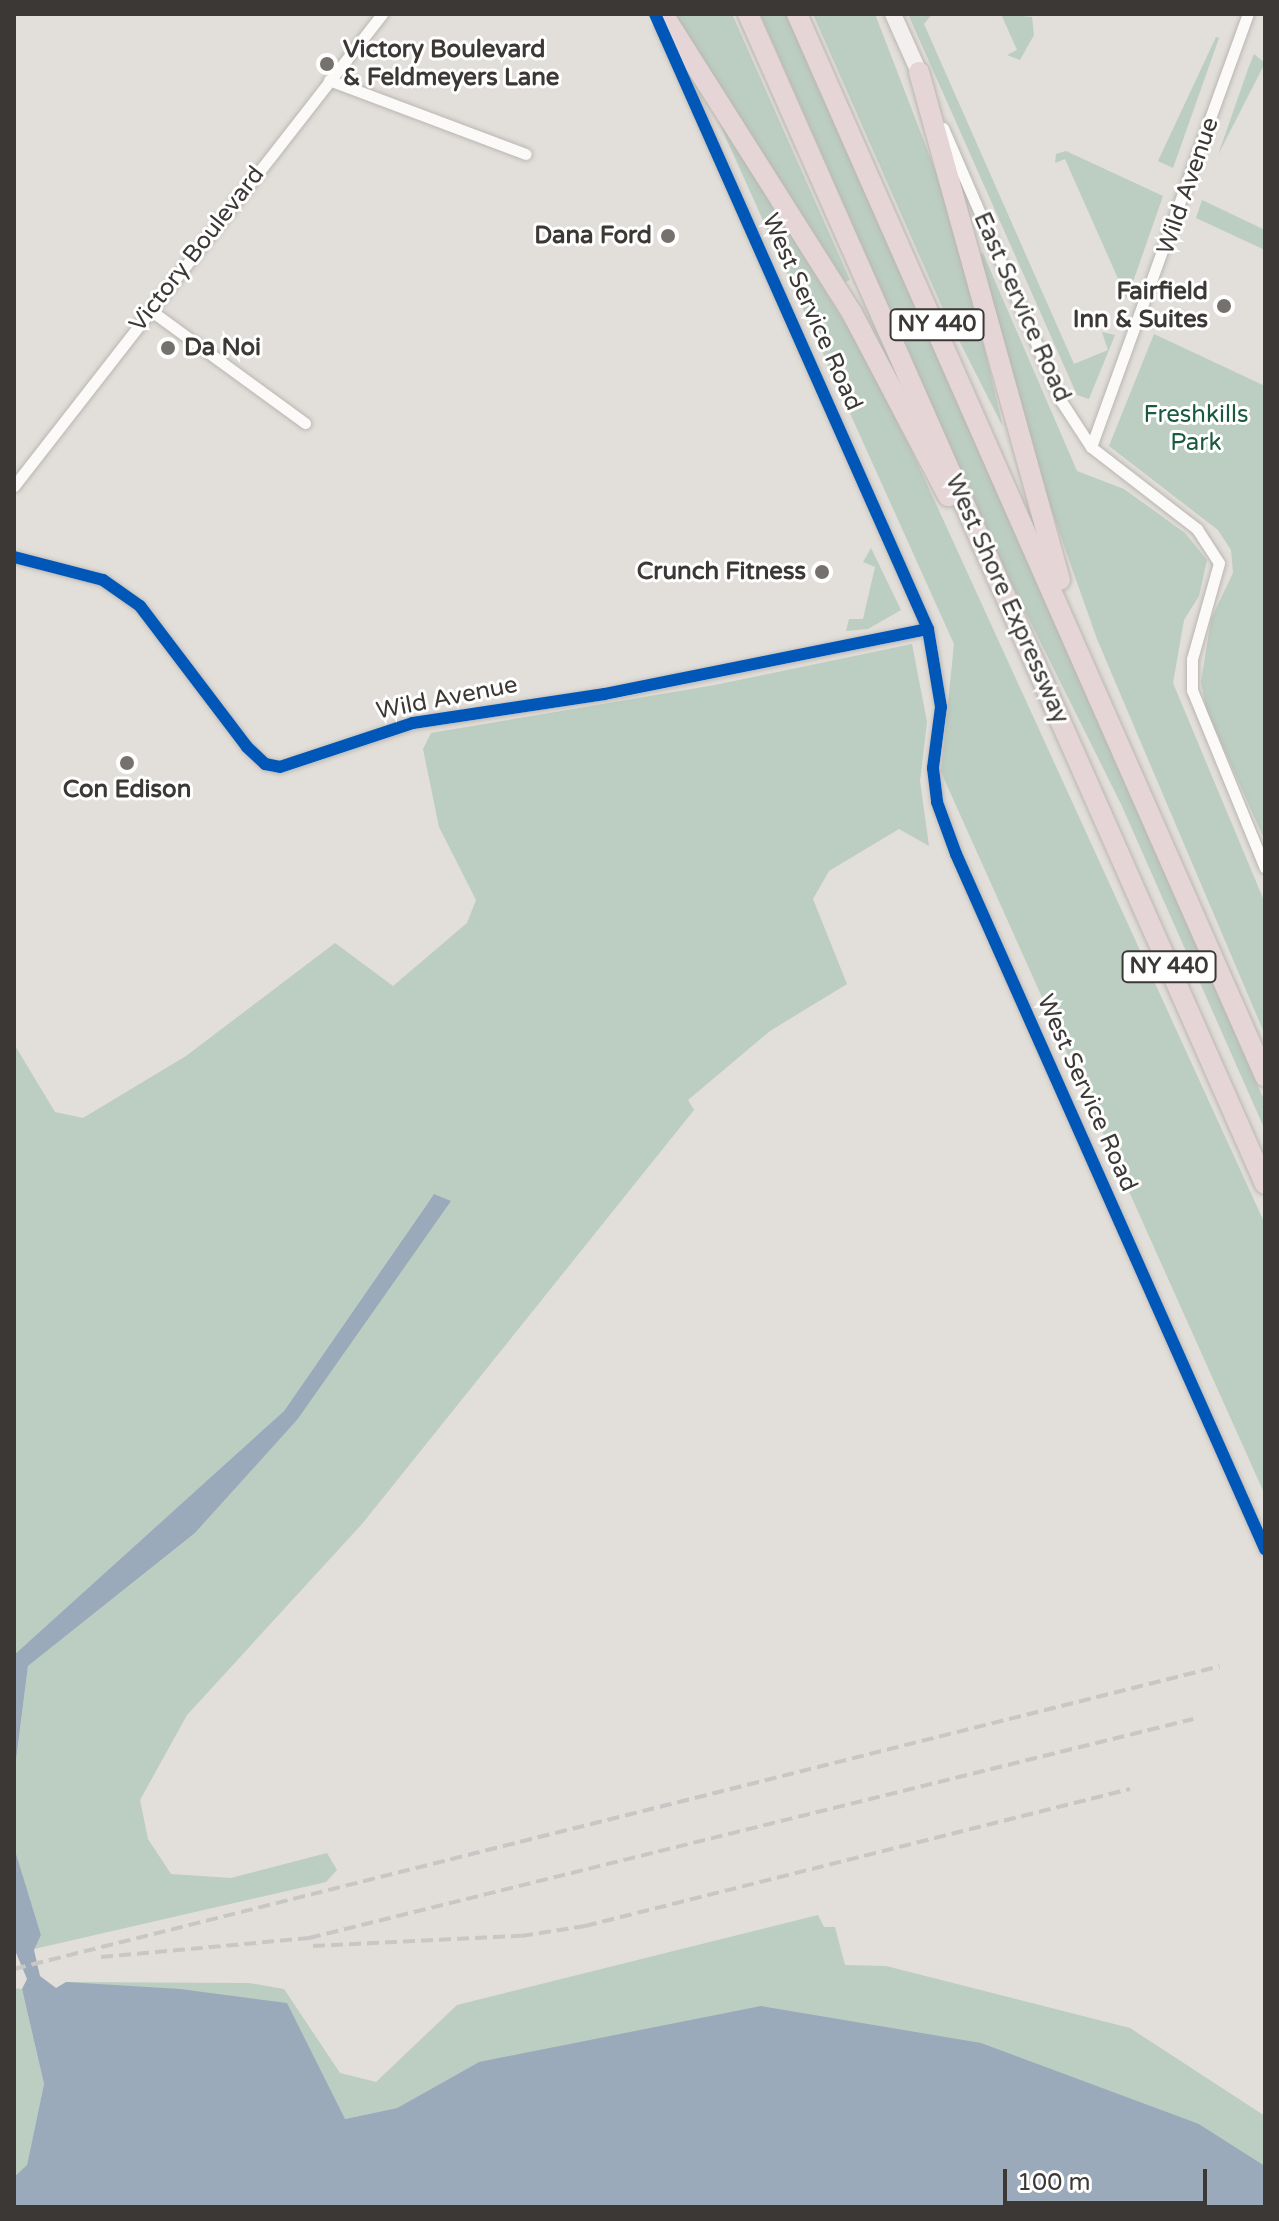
<!DOCTYPE html>
<html>
<head>
<meta charset="utf-8">
<style>
  body { margin:0 }
  #map { position:relative; width:1279px; height:2221px; overflow:hidden; background:#e2ded9; font-family:"Varela Round",sans-serif }
  div>[style] { position:absolute }
  .green>* { inset:0; background:#bccdc1 }
  .water>* { inset:0; background:#9baaba }
  .roads { filter:drop-shadow(0 0 2px #b9b6b2) drop-shadow(0 0 2px #b9b6b2) }
  .street>* { height:11px; margin:-5.5px; padding:0 5.5px; transform-origin:5.5px; border-radius:5.5px; background:#fbfaf9 }
  .secondary>* { height:16px; margin:-8px; padding:0 8px; transform-origin:8px; border-radius:8px; background:#f4efef }
  .highway>* { height:20px; margin:-10px; padding:0 10px; transform-origin:10px; border-radius:10px; background:#e5d5d6 }
  .rail>* { height:4px; margin-top:-2px; transform-origin:0; background:repeating-linear-gradient(90deg,#c8c7c5 0 12px,transparent 0 18px) }
  .cycleway>* { height:12px; margin:-6px; padding:0 6px; transform-origin:6px; border-radius:6px; background:#0057b8 }
  .dots>* { width:22px; height:22px; translate:-50% -50%; box-sizing:border-box; border:4px solid #fff; border-radius:50% }
  span { translate:-50% -50%; white-space:nowrap; text-align:center; line-height:1.15; -webkit-text-stroke:6px #fff; paint-order:stroke }
  .shield-label span { padding:2px 6px; background:#fff; border:2px solid; border-radius:6px; -webkit-text-stroke-width:0 }
  .shield-label { font-size:22px; color:#3b3835; font-weight:700 }
  .poi-label { font-size:24px; color:#3b3835; font-weight:700 }
  .left { translate:0 -50%; text-align:left }
  .right { translate:-100% -50%; text-align:right }
  .street-label { font-size:24px; color:#3b3835 }
  .park-label { font-size:24px; color:#1b5a41 }
  .frame { position:absolute; inset:0; border:16px solid #3b3835; pointer-events:none }
  .scale { position:absolute; left:1003px; top:2169px; width:204px; height:36px; box-sizing:border-box; border:4px solid #3b3835; border-top:0; padding-left:10px; font-size:24px; line-height:28px; white-space:nowrap; color:#3b3835; -webkit-text-stroke:6px #fff; paint-order:stroke }
</style>
</head>
<body>
<div id="map">
  <div class="green">
    <div style="clip-path:polygon(675px 14px,732px 14px,850px 280px,845px 282px)"></div>
    <div style="clip-path:polygon(760px 14px,787px 14px,1265px 1102px,1265px 1130px,1121px 804px,1005px 571px)"></div>
    <div style="clip-path:polygon(813px 14px,875px 14px,954px 219px,1003px 427px,943px 309px)"></div>
    <div style="clip-path:polygon(908px 14px,932px 14px,924px 24px,1074px 364px,1108px 350px,1102px 332px,1115px 335px,1089px 399px,1077px 395px)"></div>
    <div style="clip-path:polygon(1001px 14px,1032px 17px,1034px 35px,1020px 60px,1007px 55px,1017px 50px)"></div>
    <div style="clip-path:polygon(1216px 37px,1219px 38px,1173px 168px,1158px 161px)"></div>
    <div style="clip-path:polygon(1254px 54px,1265px 63px,1218px 155px,1248px 69px)"></div>
    <div style="clip-path:polygon(712px 107px,859px 346px,910px 447px,1265px 1224px,1265px 1495px,941px 772px,954px 644px)"></div>
    <div style="clip-path:polygon(1066px 151px,1163px 196px,1127px 299px,1065px 159px,1055px 163px,1056px 154px)"></div>
    <div style="clip-path:polygon(1202px 200px,1265px 230px,1265px 250px,1196px 218px)"></div>
    <div style="clip-path:polygon(983px 253px,1077px 471px,1124px 489px,1185px 533px,1207px 560px,1199px 596px,1184px 620px,1173px 683px,1265px 903px,1265px 1035px,1097px 639px,1049px 503px,978px 255px)"></div>
    <div style="clip-path:polygon(1154px 334px,1265px 386px,1265px 841px,1206px 709px,1201px 682px,1211px 619px,1233px 573px,1231px 550px,1218px 530px,1109px 446px)"></div>
    <div style="clip-path:polygon(871px 548px,901px 610px,868px 629px,846px 631px,849px 619px,863px 619px,875px 567px,863px 562px)"></div>
    <div style="clip-path:polygon(912px 644px,927px 722px,920px 781px,929px 846px,899px 829px,829px 871px,813px 899px,847px 984px,770px 1031px,688px 1100px,694px 1110px,362px 1524px,187px 1715px,140px 1800px,148px 1839px,171px 1874px,231px 1878px,327px 1853px,337px 1870px,326px 1882px,34px 1949px,41px 1935px,14px 1847px,14px 1776px,28px 1666px,195px 1533px,297px 1420px,433px 1195px,284px 1411px,14px 1655px,14px 1044px,55px 1112px,83px 1118px,186px 1056px,335px 943px,393px 986px,467px 923px,476px 900px,439px 827px,423px 749px,431px 733px,715px 685px)"></div>
    <div style="clip-path:polygon(818px 1915px,824px 1927px,835px 1927px,845px 1965px,886px 1966px,1130px 2028px,1265px 2116px,1265px 2166px,1199px 2124px,479px 2062px,397px 2108px,345px 2119px,66px 1982px,249px 1983px,284px 1989px,340px 2073px,376px 2082px,457px 2005px)"></div>
    <div style="clip-path:polygon(14px 1988px,22px 1989px,44px 2084px,27px 2165px,14px 2177px)"></div>
  </div>
  <div class="water">
    <div style="clip-path:polygon(434px 1194px,451px 1201px,297px 1420px,195px 1533px,28px 1666px,14px 1776px,14px 1655px,284px 1411px)"></div>
    <div style="clip-path:polygon(14px 1847px,41px 1935px,34px 1950px,40px 1976px,56px 1988px,66px 1982px,180px 1989px,287px 2003px,345px 2119px,397px 2108px,479px 2062px,761px 2006px,981px 2043px,1199px 2124px,1265px 2166px,1265px 2207px,14px 2207px,14px 2177px,27px 2165px,44px 2084px,22px 1989px,27px 1979px,14px 1948px)"></div>
  </div>
  <div class="roads">
    <div class="street">
      <div style="left:660px;top:25px;width:661px;rotate:66.07deg"></div>
      <div style="left:928px;top:629px;width:79px;rotate:80.5deg"></div>
      <div style="left:941px;top:707px;width:62px;rotate:97.5deg"></div>
      <div style="left:933px;top:768px;width:34px;rotate:83deg"></div>
      <div style="left:937px;top:802px;width:55px;rotate:69.9deg"></div>
      <div style="left:956px;top:854px;width:761px;rotate:66.03deg"></div>
      <div style="left:329px;top:80px;width:210px;rotate:20.6deg"></div>
      <div style="left:943px;top:128px;width:297px;rotate:66.6deg"></div>
      <div style="left:1061px;top:401px;width:55px;rotate:56.9deg"></div>
      <div style="left:1091px;top:447px;width:134px;rotate:37.7deg"></div>
      <div style="left:1197px;top:529px;width:40px;rotate:57.1deg"></div>
      <div style="left:1219px;top:563px;width:100px;rotate:105.7deg"></div>
      <div style="left:1192px;top:659px;width:31px;rotate:90deg"></div>
      <div style="left:1192px;top:690px;width:192px;rotate:67.7deg"></div>
      <div style="left:150px;top:310px;width:192px;rotate:36.1deg"></div>
      <div style="left:1091px;top:447px;width:461px;rotate:-70.1deg"></div>
      <div style="left:14px;top:486px;width:599px;rotate:-52.06deg"></div>
      <div style="left:14px;top:557px;width:92px;rotate:14.5deg"></div>
      <div style="left:103px;top:580px;width:45px;rotate:35.1deg"></div>
      <div style="left:140px;top:606px;width:177px;rotate:52.8deg"></div>
      <div style="left:247px;top:747px;width:25px;rotate:43deg"></div>
      <div style="left:265px;top:764px;width:15px;rotate:11deg"></div>
      <div style="left:280px;top:767px;width:140px;rotate:-18.3deg"></div>
      <div style="left:413px;top:723px;width:194px;rotate:-8.6deg"></div>
      <div style="left:605px;top:694px;width:329px;rotate:-11.4deg"></div>
    </div>
    <div class="secondary">
      <div style="left:893px;top:14px;width:64px;rotate:65.9deg"></div>
    </div>
    <div class="highway">
      <div style="left:663px;top:14px;width:354px;rotate:57.7deg"></div>
      <div style="left:852px;top:313px;width:207px;rotate:62.3deg"></div>
      <div style="left:748px;top:14px;width:1279px;rotate:66.16deg"></div>
      <div style="left:797px;top:14px;width:1161px;rotate:66.22deg"></div>
      <div style="left:919px;top:72px;width:527px;rotate:74.49deg"></div>
    </div>
  </div>
  <div class="rail">
    <div style="left:313px;top:1946px;width:208px;rotate:-2.8deg"></div>
    <div style="left:521px;top:1936px;width:65px;rotate:-8.9deg"></div>
    <div style="left:585px;top:1926px;width:562px;rotate:-14.11deg"></div>
    <div style="left:101px;top:1957px;width:209px;rotate:-5.2deg"></div>
    <div style="left:309px;top:1938px;width:911px;rotate:-13.91deg"></div>
    <div style="left:14px;top:1969px;width:1243px;rotate:-14.1deg"></div>
  </div>
  <div class="cycleway">
    <div style="left:655px;top:14px;width:673px;rotate:66.06deg"></div>
    <div style="left:928px;top:629px;width:79px;rotate:80.5deg"></div>
    <div style="left:941px;top:707px;width:62px;rotate:97.5deg"></div>
    <div style="left:933px;top:768px;width:34px;rotate:83deg"></div>
    <div style="left:937px;top:802px;width:55px;rotate:69.9deg"></div>
    <div style="left:956px;top:854px;width:761px;rotate:66.03deg"></div>
    <div style="left:14px;top:557px;width:92px;rotate:14.5deg"></div>
    <div style="left:103px;top:580px;width:45px;rotate:35.1deg"></div>
    <div style="left:140px;top:606px;width:177px;rotate:52.8deg"></div>
    <div style="left:247px;top:747px;width:25px;rotate:43deg"></div>
    <div style="left:265px;top:764px;width:15px;rotate:11deg"></div>
    <div style="left:280px;top:767px;width:140px;rotate:-18.3deg"></div>
    <div style="left:413px;top:723px;width:194px;rotate:-8.6deg"></div>
    <div style="left:605px;top:694px;width:329px;rotate:-11.4deg"></div>
  </div>
  <div class="dots">
    <div style="left:327px;top:64px;background:#75726e"></div>
    <div style="left:668px;top:236px;background:#75726e"></div>
    <div style="left:1224px;top:306px;background:#75726e"></div>
    <div style="left:168px;top:348px;background:#75726e"></div>
    <div style="left:822px;top:572px;background:#75726e"></div>
    <div style="left:127px;top:763px;background:#75726e"></div>
  </div>
  <div class="shield-label">
    <span style="left:937px;top:325px">NY 440</span>
    <span style="left:1169px;top:967px">NY 440</span>
  </div>
  <div class="poi-label">
    <span class="left" style="left:343px;top:64px">Victory Boulevard<br>&amp; Feldmeyers Lane</span>
    <span class="right" style="left:652px;top:236px">Dana Ford</span>
    <span class="right" style="left:1208px;top:306px">Fairfield<br>Inn &amp; Suites</span>
    <span class="left" style="left:184px;top:348px">Da Noi</span>
    <span class="right" style="left:806px;top:572px">Crunch Fitness</span>
    <span style="left:127px;top:790px">Con Edison</span>
  </div>
  <div class="street-label">
    <span style="left:1188px;top:186px;rotate:-71deg">Wild Avenue</span>
    <span style="left:197px;top:249px;rotate:-52deg">Victory Boulevard</span>
    <span style="left:1022px;top:307px;rotate:66deg">East Service Road</span>
    <span style="left:812px;top:312px;rotate:66deg">West Service Road</span>
    <span style="left:1007px;top:599px;rotate:66deg">West Shore Expressway</span>
    <span style="left:447px;top:698px;rotate:-11deg">Wild Avenue</span>
    <span style="left:1087px;top:1093px;rotate:66deg">West Service Road</span>
  </div>
  <div class="park-label">
    <span style="left:1196px;top:429px">Freshkills<br>Park</span>
  </div>
  <div class="frame"></div>
  <div class="scale">100 m</div>
</div>
</body>
</html>
